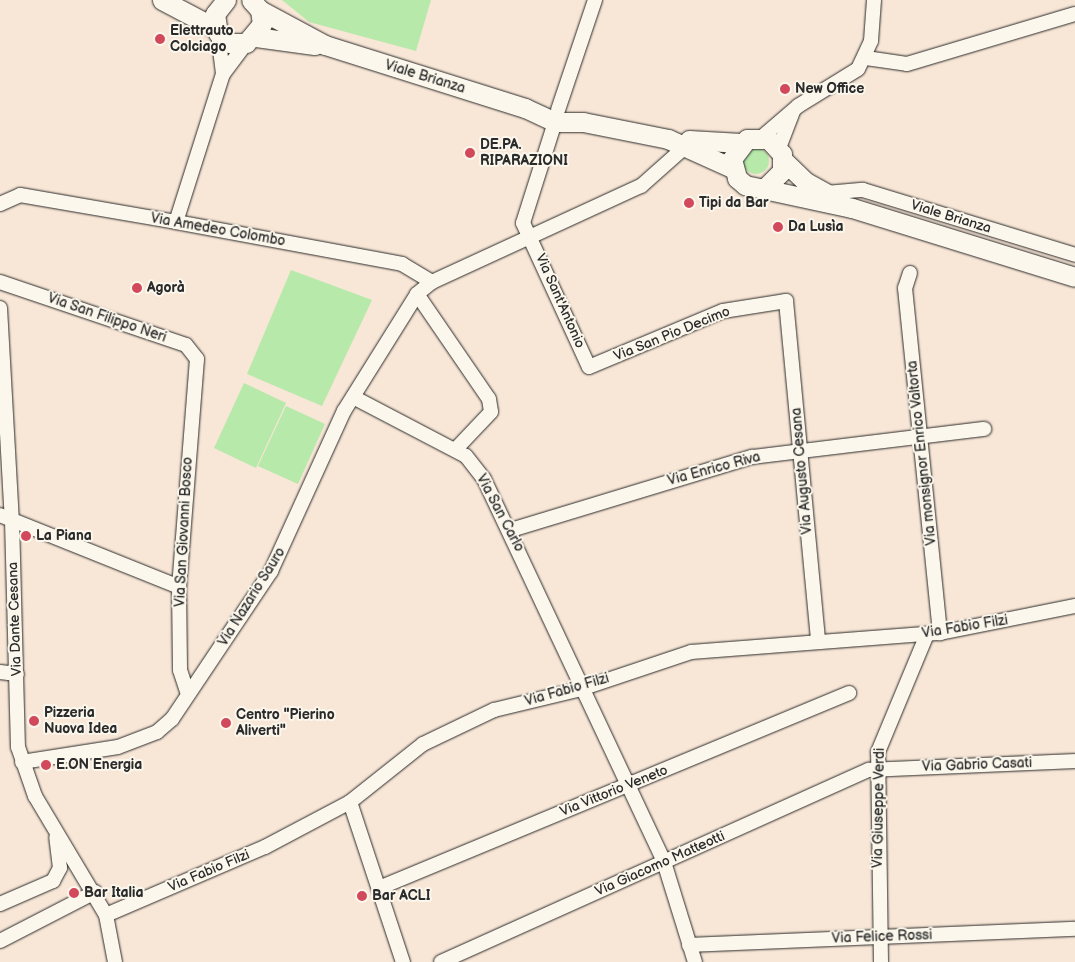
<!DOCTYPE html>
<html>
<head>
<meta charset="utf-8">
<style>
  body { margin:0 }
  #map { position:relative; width:1075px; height:962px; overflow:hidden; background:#f8e6d6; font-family:"Balsamiq Sans",sans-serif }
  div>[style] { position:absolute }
  .green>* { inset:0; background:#b7e9aa }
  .round { border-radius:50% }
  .roads { filter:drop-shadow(0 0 1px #2b2b2b) drop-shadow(0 0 1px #2b2b2b) }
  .street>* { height:14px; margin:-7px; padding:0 7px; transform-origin:7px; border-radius:7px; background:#fbf7ec }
  .secondary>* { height:19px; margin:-9.5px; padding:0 9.5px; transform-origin:9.5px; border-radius:9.5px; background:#fbf7ec }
  .dots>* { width:14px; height:14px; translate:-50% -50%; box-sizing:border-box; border:2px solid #fbf7ec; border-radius:50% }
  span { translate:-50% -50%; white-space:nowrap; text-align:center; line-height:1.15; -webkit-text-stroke:4px #fbf7ec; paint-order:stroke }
  .poi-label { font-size:14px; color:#2b2b2b; font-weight:700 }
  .left { translate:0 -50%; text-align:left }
  .street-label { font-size:14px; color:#2b2b2b }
</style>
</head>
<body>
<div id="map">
  <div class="green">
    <div style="clip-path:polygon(282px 0,431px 0,416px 51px,309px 22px)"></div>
    <div class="round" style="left:743px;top:148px;width:26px;height:26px"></div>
    <div style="clip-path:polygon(291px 270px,372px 300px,322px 406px,247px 374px)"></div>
    <div style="clip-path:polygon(244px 383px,286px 403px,256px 468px,214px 448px)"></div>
    <div style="clip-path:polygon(286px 406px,325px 424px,298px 484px,258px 466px)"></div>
  </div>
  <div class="roads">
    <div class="street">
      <div style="left:218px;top:33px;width:41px;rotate:83deg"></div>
      <div style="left:866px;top:58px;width:41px;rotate:8.3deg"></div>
      <div style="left:907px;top:64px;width:175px;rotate:-16.6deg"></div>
      <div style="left:558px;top:110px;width:116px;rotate:-71.4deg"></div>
      <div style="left:555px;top:122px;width:106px;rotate:107.6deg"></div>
      <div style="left:523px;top:223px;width:158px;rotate:65.4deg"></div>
      <div style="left:589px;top:367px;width:145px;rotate:-22.7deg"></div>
      <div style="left:723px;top:311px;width:64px;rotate:-9deg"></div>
      <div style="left:786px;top:301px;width:341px;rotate:84.6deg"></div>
      <div style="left:762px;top:137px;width:48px;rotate:-40.7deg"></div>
      <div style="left:798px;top:106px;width:70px;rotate:-31.7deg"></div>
      <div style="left:858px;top:69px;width:31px;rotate:-65deg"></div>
      <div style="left:871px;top:41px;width:41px;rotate:-85.8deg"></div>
      <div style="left:779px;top:148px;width:39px;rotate:-69deg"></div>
      <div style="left:826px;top:193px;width:37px;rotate:-5deg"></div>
      <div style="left:863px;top:190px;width:222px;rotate:17deg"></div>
      <div style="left:0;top:204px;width:22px;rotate:-24deg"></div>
      <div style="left:20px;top:195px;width:158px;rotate:9.8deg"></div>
      <div style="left:176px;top:222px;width:230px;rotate:10.5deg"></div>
      <div style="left:402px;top:264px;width:35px;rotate:31deg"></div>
      <div style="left:176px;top:222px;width:155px;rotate:-72.4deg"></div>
      <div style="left:223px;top:74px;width:39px;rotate:-53deg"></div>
      <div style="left:910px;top:273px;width:16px;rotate:108deg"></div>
      <div style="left:905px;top:288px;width:347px;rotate:84.2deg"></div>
      <div style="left:0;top:282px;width:196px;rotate:18.7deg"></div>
      <div style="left:186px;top:345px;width:18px;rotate:52deg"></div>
      <div style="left:197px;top:359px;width:229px;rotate:94.5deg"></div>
      <div style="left:179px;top:587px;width:83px;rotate:89.3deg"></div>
      <div style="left:180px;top:670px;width:22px;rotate:72deg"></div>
      <div style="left:417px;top:294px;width:127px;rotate:55.6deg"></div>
      <div style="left:489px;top:399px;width:13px;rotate:81deg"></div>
      <div style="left:491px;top:412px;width:52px;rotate:133.5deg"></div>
      <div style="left:0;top:308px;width:212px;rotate:86.8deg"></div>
      <div style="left:12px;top:520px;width:227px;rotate:88.5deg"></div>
      <div style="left:18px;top:747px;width:52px;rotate:70.9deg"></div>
      <div style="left:35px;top:796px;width:139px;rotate:59.2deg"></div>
      <div style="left:106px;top:915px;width:48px;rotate:79.2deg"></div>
      <div style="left:353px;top:397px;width:127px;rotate:27.6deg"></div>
      <div style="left:466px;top:456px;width:29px;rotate:52deg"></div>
      <div style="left:484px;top:479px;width:423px;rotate:64.8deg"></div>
      <div style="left:664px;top:862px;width:105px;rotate:72.8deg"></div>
      <div style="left:0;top:515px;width:193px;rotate:21.9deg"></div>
      <div style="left:511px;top:530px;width:252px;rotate:-16.9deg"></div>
      <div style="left:752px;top:457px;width:234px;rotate:-6.9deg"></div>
      <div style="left:0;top:672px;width:17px;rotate:7deg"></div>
      <div style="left:22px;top:762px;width:97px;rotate:-8.9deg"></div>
      <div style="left:118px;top:747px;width:42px;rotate:-21deg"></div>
      <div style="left:157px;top:732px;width:20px;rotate:-41deg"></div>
      <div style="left:172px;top:719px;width:178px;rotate:-56.2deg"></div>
      <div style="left:271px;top:571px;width:176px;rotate:-65.5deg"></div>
      <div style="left:344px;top:411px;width:138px;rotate:-58deg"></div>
      <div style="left:417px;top:294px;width:19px;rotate:-39deg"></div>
      <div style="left:432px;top:282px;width:230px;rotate:-24.7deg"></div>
      <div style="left:641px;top:186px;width:60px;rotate:-41.6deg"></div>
      <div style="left:350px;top:802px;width:169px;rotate:71.7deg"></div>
      <div style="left:379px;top:888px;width:509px;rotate:-22.53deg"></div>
      <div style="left:0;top:904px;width:58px;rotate:-23.5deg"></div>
      <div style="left:53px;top:881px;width:15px;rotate:-62deg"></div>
      <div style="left:60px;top:868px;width:31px;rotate:-97deg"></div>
      <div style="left:106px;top:915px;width:173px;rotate:-23.2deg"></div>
      <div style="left:265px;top:847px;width:96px;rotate:-27.9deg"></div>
      <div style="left:350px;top:802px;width:93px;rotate:-38.5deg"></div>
      <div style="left:423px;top:744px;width:79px;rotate:-25.6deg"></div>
      <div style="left:494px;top:710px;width:89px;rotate:-13.6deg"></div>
      <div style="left:581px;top:689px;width:116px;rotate:-18.6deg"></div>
      <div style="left:691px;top:652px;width:250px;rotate:-4.4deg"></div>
      <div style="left:940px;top:633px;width:138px;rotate:-11.3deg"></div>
      <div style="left:0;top:941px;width:107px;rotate:-27.3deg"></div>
      <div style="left:689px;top:945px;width:386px;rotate:-2.4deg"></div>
      <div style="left:441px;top:962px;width:469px;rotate:-24.2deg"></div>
      <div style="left:869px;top:770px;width:206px;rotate:-2.5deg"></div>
      <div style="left:881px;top:962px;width:210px;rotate:-90.8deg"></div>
      <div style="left:878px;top:752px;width:128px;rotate:-67.4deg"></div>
    </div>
    <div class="secondary">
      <div style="left:162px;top:0;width:60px;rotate:27.8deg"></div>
      <div style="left:226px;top:0;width:18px;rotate:128deg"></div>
      <div style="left:215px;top:14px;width:19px;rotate:81deg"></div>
      <div style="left:218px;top:33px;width:16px;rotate:40deg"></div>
      <div style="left:230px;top:43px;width:16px"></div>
      <div style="left:246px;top:43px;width:25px;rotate:-50deg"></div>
      <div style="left:262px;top:24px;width:14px;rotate:-98deg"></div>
      <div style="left:260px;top:10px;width:13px;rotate:-132deg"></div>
      <div style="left:260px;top:10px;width:74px;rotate:28.3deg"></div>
      <div style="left:325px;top:45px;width:210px;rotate:17.5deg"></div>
      <div style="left:525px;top:108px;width:33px;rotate:25deg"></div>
      <div style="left:555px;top:122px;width:28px"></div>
      <div style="left:583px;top:122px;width:87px;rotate:11.3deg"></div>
      <div style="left:668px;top:139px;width:70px;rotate:24.4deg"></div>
      <div style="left:256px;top:37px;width:59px;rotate:7.9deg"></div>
      <div style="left:689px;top:140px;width:52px;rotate:3.3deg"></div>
      <div style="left:783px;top:160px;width:32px;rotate:44deg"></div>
      <div style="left:806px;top:182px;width:31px;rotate:29deg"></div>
      <div style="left:766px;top:187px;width:23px;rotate:-45deg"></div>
      <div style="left:782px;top:171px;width:17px;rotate:-90deg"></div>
      <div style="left:782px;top:154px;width:21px;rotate:-133deg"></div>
      <div style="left:768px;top:139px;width:21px;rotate:180deg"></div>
      <div style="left:747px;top:139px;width:25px;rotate:127deg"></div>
      <div style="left:732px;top:159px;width:20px;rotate:75deg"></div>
      <div style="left:737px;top:178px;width:11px;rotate:41deg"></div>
      <div style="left:745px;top:185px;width:109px;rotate:12.1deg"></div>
      <div style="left:852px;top:208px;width:233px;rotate:17.2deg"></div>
    </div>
  </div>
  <div class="dots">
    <div style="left:160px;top:39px;background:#d1495b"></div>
    <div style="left:785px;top:89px;background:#d1495b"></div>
    <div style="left:470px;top:153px;background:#d1495b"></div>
    <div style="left:689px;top:203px;background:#d1495b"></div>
    <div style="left:778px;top:227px;background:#d1495b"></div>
    <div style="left:137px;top:288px;background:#d1495b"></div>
    <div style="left:26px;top:536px;background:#d1495b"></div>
    <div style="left:34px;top:721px;background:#d1495b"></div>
    <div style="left:226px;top:723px;background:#d1495b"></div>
    <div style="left:46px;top:765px;background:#d1495b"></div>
    <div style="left:74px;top:893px;background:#d1495b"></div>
    <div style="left:362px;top:896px;background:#d1495b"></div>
  </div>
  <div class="poi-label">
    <span class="left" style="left:170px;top:39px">Elettrauto<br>Colciago</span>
    <span class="left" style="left:795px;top:89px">New Office</span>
    <span class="left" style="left:480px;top:153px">DE.PA.<br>RIPARAZIONI</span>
    <span class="left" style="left:699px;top:203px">Tipi da Bar</span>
    <span class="left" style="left:788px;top:227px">Da Lusìa</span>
    <span class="left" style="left:147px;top:288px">Agorà</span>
    <span class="left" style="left:36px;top:536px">La Piana</span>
    <span class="left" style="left:44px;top:721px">Pizzeria<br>Nuova Idea</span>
    <span class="left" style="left:236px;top:723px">Centro "Pierino<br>Aliverti"</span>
    <span class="left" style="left:56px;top:765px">E.ON Energia</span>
    <span class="left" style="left:84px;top:893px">Bar Italia</span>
    <span class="left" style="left:372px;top:896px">Bar ACLI</span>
  </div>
  <div class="street-label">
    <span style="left:425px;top:77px;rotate:17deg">Viale Brianza</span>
    <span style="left:951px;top:217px;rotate:17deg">Viale Brianza</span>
    <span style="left:218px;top:230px;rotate:10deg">Via Amedeo Colombo</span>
    <span style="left:560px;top:301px;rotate:66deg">Via Sant'Antonio</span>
    <span style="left:107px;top:318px;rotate:19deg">Via San Filippo Neri</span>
    <span style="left:672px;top:334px;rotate:-22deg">Via San Pio Decimo</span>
    <span style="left:922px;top:453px;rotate:-96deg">Via monsignor Enrico Valtorta</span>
    <span style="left:714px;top:469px;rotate:-15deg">Via Enrico Riva</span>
    <span style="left:802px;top:471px;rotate:-95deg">Via Augusto Cesana</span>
    <span style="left:500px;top:513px;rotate:62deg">Via San Carlo</span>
    <span style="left:184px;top:532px;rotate:-87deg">Via San Giovanni Bosco</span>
    <span style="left:252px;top:597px;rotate:-58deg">Via Nazario Sauro</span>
    <span style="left:15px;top:619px;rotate:-92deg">Via Dante Cesana</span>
    <span style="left:965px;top:627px;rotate:-9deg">Via Fabio Filzi</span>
    <span style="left:567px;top:690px;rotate:-16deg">Via Fabio Filzi</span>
    <span style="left:977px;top:765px;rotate:-2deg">Via Gabrio Casati</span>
    <span style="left:614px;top:791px;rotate:-22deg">Via Vittorio Veneto</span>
    <span style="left:879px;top:808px;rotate:-89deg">Via Giuseppe Verdi</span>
    <span style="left:660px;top:864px;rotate:-24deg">Via Giacomo Matteotti</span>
    <span style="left:209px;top:871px;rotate:-23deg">Via Fabio Filzi</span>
    <span style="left:882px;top:937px;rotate:-2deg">Via Felice Rossi</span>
  </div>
</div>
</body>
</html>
